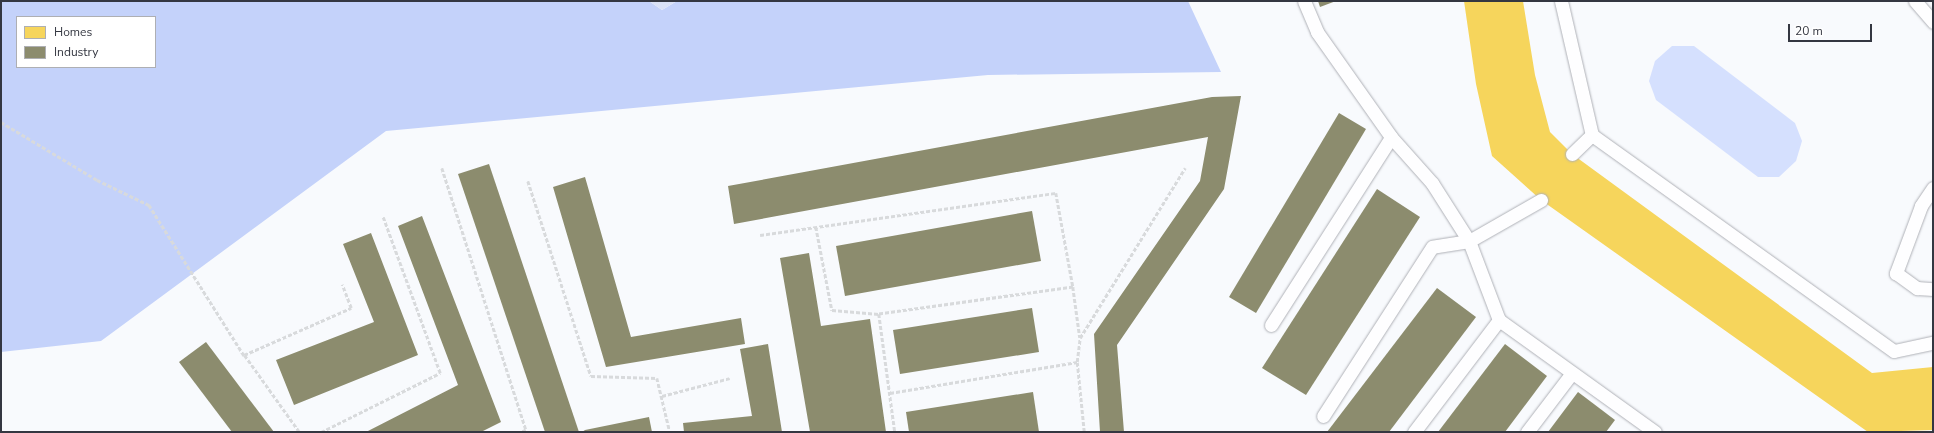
<!DOCTYPE html>
<html>
<head>
<meta charset="utf-8">
<style>
  body { margin:0 }
  #map { position:relative; width:1934px; height:433px; overflow:hidden; background:#f8fafd; font-family:"Nunito Sans",sans-serif }
  div>[style] { position:absolute }
  .green>* { inset:0; background:#d5e0fe }
  .forest>* { inset:0; background:#c4d2fa }
  .water>* { inset:0; background:#dae2f7 }
  .homes>* { inset:0; background:#f6d55c }
  .industry>* { inset:0; background:#8c8c6e }
  .path>* { height:2.5px; margin-top:-1.25px; transform-origin:0; background:repeating-linear-gradient(90deg,#d8dadc 0 4px,transparent 0 6px) }
  .roads { filter:drop-shadow(0 0 1px #afb1b7) drop-shadow(0 0 1px #afb1b7) }
  .lane>* { height:13px; margin:-6.5px; padding:0 6.5px; transform-origin:6.5px; border-radius:6.5px; background:#fefeff }
  span { translate:-50% -50%; white-space:nowrap; text-align:center; line-height:1.15; -webkit-text-stroke:4px #fff; paint-order:stroke }
  .frame { position:absolute; inset:0; border:2px solid #343741; pointer-events:none }
  .legend { position:absolute; left:16px; top:16px; width:140px; height:52px; box-sizing:border-box; background:#fff; border:1px solid #aeafb3; margin:0; padding:5px 7px; list-style:none; font-size:12px; color:#343741 }
  .legend li { display:flex; align-items:center; gap:8px; height:20px }
  .legend b { width:20px; border:1px solid #aeafb3 }
  .scale { position:absolute; left:1788px; top:24px; width:84px; height:18px; box-sizing:border-box; border:2px solid #343741; border-top:0; padding-left:5px; font-size:12px; line-height:14px; white-space:nowrap; color:#343741; -webkit-text-stroke:3px #fff; paint-order:stroke }
</style>
</head>
<body>
<div id="map">
  <div class="green">
    <div style="clip-path:polygon(1672px 46px,1694px 46px,1795px 123px,1802px 141px,1796px 161px,1779px 177px,1758px 177px,1656px 100px,1649px 81px,1655px 61px)"></div>
  </div>
  <div class="forest">
    <div style="clip-path:polygon(evenodd,1px 1px,649px 1px,662px 10px,677px 1px,1188px 1px,1221px 72px,988px 75px,386px 131px,101px 341px,1px 352px,1px 1px,17px 17px,155px 17px,155px 67px,17px 67px,17px 17px)"></div>
  </div>
  <div class="water">
    <div style="clip-path:polygon(649px 1px,677px 1px,662px 10px)"></div>
  </div>
  <div class="homes">
    <div style="clip-path:polygon(1464px 1px,1523px 1px,1535px 75px,1550px 132px,1572px 154px,1872px 373px,1933px 367px,1933px 430px,1868px 432px,1541px 200px,1492px 156px,1476px 84px)"></div>
  </div>
  <div class="industry">
    <div style="clip-path:polygon(1318px 1px,1336px 1px,1320px 7px)"></div>
    <div style="clip-path:polygon(1241px 96px,1224px 189px,1117px 345px,1124px 432px,1100px 432px,1094px 334px,1200px 181px,1208px 137px,734px 224px,728px 186px,1212px 97px)"></div>
    <div style="clip-path:polygon(1339px 113px,1366px 129px,1256px 313px,1229px 297px)"></div>
    <div style="clip-path:polygon(489px 164px,579px 432px,545px 432px,458px 174px)"></div>
    <div style="clip-path:polygon(585px 177px,631px 337px,741px 318px,745px 344px,606px 367px,553px 187px)"></div>
    <div style="clip-path:polygon(1377px 189px,1420px 217px,1306px 395px,1262px 368px)"></div>
    <div style="clip-path:polygon(1032px 211px,1041px 261px,845px 296px,836px 246px)"></div>
    <div style="clip-path:polygon(422px 216px,501px 422px,481px 432px,366px 432px,458px 385px,398px 226px)"></div>
    <div style="clip-path:polygon(371px 233px,418px 355px,294px 405px,276px 360px,374px 322px,343px 244px)"></div>
    <div style="clip-path:polygon(809px 253px,821px 326px,870px 319px,886px 432px,810px 432px,780px 258px)"></div>
    <div style="clip-path:polygon(1437px 288px,1476px 317px,1389px 432px,1327px 432px)"></div>
    <div style="clip-path:polygon(1032px 308px,1039px 352px,900px 374px,893px 330px)"></div>
    <div style="clip-path:polygon(206px 342px,274px 432px,232px 432px,179px 362px)"></div>
    <div style="clip-path:polygon(768px 344px,782px 432px,684px 432px,683px 423px,752px 416px,740px 349px)"></div>
    <div style="clip-path:polygon(1505px 344px,1547px 376px,1505px 432px,1438px 432px)"></div>
    <div style="clip-path:polygon(1033px 392px,1039px 432px,909px 432px,906px 412px)"></div>
    <div style="clip-path:polygon(1578px 392px,1615px 420px,1606px 432px,1548px 432px)"></div>
    <div style="clip-path:polygon(649px 417px,652px 432px,582px 432px,585px 430px)"></div>
  </div>
  <div class="path">
    <div style="left:1px;top:122px;width:112px;rotate:31.1deg"></div>
    <div style="left:97px;top:180px;width:58px;rotate:25.7deg"></div>
    <div style="left:149px;top:205px;width:178px;rotate:57.7deg"></div>
    <div style="left:442px;top:168px;width:275px;rotate:72.2deg"></div>
    <div style="left:526px;top:430px;width:4px;rotate:153deg"></div>
    <div style="left:528px;top:181px;width:205px;rotate:72.1deg"></div>
    <div style="left:591px;top:376px;width:66px;rotate:1.7deg"></div>
    <div style="left:657px;top:378px;width:56px;rotate:76.5deg"></div>
    <div style="left:816px;top:227px;width:85px;rotate:79.1deg"></div>
    <div style="left:832px;top:310px;width:47px;rotate:4.9deg"></div>
    <div style="left:760px;top:235px;width:299px;rotate:-8.1deg"></div>
    <div style="left:1056px;top:193px;width:96px;rotate:79.7deg"></div>
    <div style="left:1073px;top:287px;width:196px;rotate:172.1deg"></div>
    <div style="left:879px;top:314px;width:119px;rotate:82.3deg"></div>
    <div style="left:1073px;top:287px;width:51px;rotate:82.2deg"></div>
    <div style="left:890px;top:393px;width:190px;rotate:-9.4deg"></div>
    <div style="left:662px;top:396px;width:70px;rotate:-14.8deg"></div>
    <div style="left:299px;top:432px;width:95px;rotate:-125.5deg"></div>
    <div style="left:244px;top:355px;width:117px;rotate:-23.7deg"></div>
    <div style="left:351px;top:308px;width:25px;rotate:-111deg"></div>
    <div style="left:321px;top:432px;width:133px;rotate:-26.4deg"></div>
    <div style="left:440px;top:373px;width:166px;rotate:-110.1deg"></div>
    <div style="left:1084px;top:432px;width:70px;rotate:-95.7deg"></div>
    <div style="left:1077px;top:362px;width:24px;rotate:-83deg"></div>
    <div style="left:1080px;top:338px;width:200px;rotate:-58.3deg"></div>
  </div>
  <div class="roads">
    <div class="lane">
      <div style="left:1304px;top:1px;width:34px;rotate:67deg"></div>
      <div style="left:1317px;top:32px;width:128px;rotate:54.8deg"></div>
      <div style="left:1391px;top:137px;width:62px;rotate:48.3deg"></div>
      <div style="left:1432px;top:183px;width:69px;rotate:57.5deg"></div>
      <div style="left:1469px;top:241px;width:37px;rotate:171deg"></div>
      <div style="left:1432px;top:247px;width:201px;rotate:122.8deg"></div>
      <div style="left:1561px;top:1px;width:138px;rotate:77deg"></div>
      <div style="left:1915px;top:1px;width:28px;rotate:49deg"></div>
      <div style="left:1572px;top:154px;width:28px;rotate:-44deg"></div>
      <div style="left:1592px;top:135px;width:371px;rotate:35.6deg"></div>
      <div style="left:1894px;top:351px;width:40px;rotate:-12deg"></div>
      <div style="left:1933px;top:188px;width:22px;rotate:124deg"></div>
      <div style="left:1921px;top:206px;width:72px;rotate:110.5deg"></div>
      <div style="left:1896px;top:273px;width:26px;rotate:36deg"></div>
      <div style="left:1917px;top:288px;width:16px;rotate:4deg"></div>
      <div style="left:1541px;top:200px;width:83px;rotate:150.3deg"></div>
      <div style="left:1469px;top:241px;width:85px;rotate:69.2deg"></div>
      <div style="left:1499px;top:320px;width:192px;rotate:35.7deg"></div>
      <div style="left:1271px;top:325px;width:223px;rotate:-57.4deg"></div>
      <div style="left:1414px;top:432px;width:141px;rotate:-52.8deg"></div>
      <div style="left:1527px;top:432px;width:74px;rotate:-52.7deg"></div>
    </div>
  </div>
  <div class="frame"></div>
  <ul class="legend">
  <li><b style="height:11px;background:#f6d55c"></b>Homes</li>
  <li><b style="height:11px;background:#8c8c6e"></b>Industry</li>
  </ul>
  <div class="scale">20 m</div>
</div>
</body>
</html>
